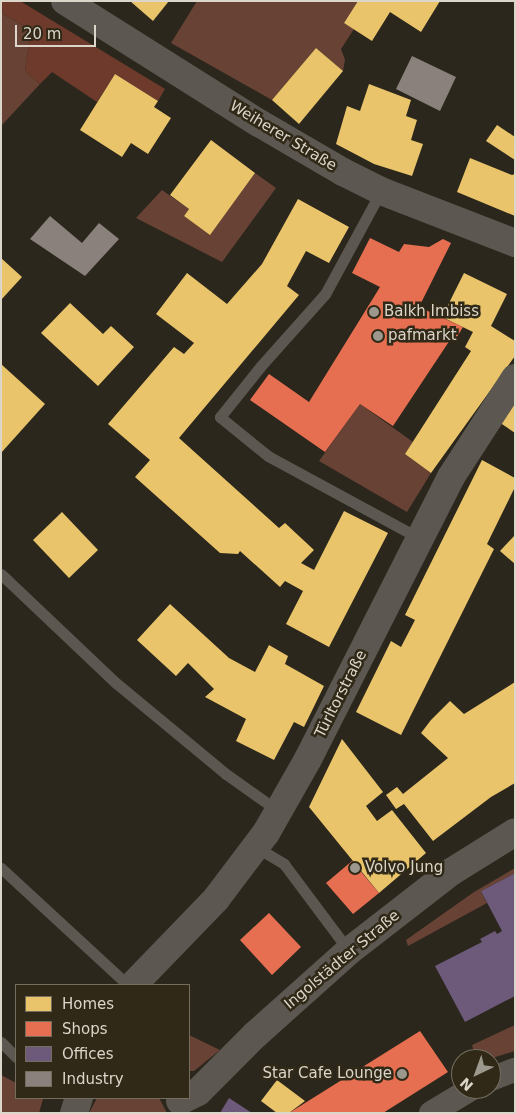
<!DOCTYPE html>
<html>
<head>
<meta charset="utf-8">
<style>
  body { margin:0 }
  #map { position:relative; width:516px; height:1114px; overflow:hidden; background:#2b271d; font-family:"DejaVu Sans",sans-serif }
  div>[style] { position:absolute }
  .green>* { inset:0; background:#684235 }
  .forest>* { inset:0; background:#6d3a2b }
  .homes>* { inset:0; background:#e9c46a }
  .shops>* { inset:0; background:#e76f51 }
  .offices>* { inset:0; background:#6d597a }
  .industry>* { inset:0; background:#8a817c }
  .lane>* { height:11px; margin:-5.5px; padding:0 5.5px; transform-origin:5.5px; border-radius:5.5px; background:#5c5851 }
  .street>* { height:24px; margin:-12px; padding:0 12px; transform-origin:12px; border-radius:12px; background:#5c5851 }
  .secondary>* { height:28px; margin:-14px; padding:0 14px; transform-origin:14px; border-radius:14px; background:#5c5851 }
  .dots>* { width:14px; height:14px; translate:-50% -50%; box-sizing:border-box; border:2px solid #312917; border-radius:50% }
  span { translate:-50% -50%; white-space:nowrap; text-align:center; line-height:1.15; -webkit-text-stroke:5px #312917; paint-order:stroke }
  .street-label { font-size:15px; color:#dbd5ca }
  .poi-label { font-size:15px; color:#dbd5ca }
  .left { translate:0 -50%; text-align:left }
  .right { translate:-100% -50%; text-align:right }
  .frame { position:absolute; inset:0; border:2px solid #dbd5ca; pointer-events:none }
  .legend { position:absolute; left:15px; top:984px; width:175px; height:115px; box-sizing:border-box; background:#312917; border:1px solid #756e5f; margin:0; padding:6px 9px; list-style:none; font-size:15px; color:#dbd5ca }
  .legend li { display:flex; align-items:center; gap:10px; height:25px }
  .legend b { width:25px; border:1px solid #756e5f }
  .north { position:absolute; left:451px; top:1049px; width:50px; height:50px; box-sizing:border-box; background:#312917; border:1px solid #756e5f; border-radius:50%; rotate:222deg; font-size:14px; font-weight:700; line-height:20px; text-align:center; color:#dbd5ca }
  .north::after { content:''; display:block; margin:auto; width:18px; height:22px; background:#9d988d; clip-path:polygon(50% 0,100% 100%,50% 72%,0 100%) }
  .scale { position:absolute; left:15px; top:25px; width:81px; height:22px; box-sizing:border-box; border:2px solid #dbd5ca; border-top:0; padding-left:6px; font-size:15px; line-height:18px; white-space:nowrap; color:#dbd5ca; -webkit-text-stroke:4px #312917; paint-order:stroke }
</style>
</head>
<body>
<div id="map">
  <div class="green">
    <div style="clip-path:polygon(197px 1px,358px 1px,344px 23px,354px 29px,341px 49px,345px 60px,343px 71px,316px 48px,272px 100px,171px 43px)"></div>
    <div style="clip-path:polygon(1px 2px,3px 14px,31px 30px,25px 71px,40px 84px,1px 126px)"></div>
    <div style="clip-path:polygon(255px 173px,276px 188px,222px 262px,136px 218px,162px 190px,189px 209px,184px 216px,210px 234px)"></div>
    <div style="clip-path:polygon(360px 404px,413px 442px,405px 454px,431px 473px,407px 512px,319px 461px)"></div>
    <div style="clip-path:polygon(515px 868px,515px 873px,481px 891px,487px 903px,408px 946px,406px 940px,474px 892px)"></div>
    <div style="clip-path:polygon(515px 1025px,515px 1051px,489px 1059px,476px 1059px,472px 1045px)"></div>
    <div style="clip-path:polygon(189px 1035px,220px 1050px,194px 1071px,189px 1071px)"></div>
    <div style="clip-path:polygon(1px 1075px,16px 1083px,16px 1098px,43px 1099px,39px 1113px,1px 1113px)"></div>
    <div style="clip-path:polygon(97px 1098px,159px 1098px,167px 1113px,89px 1113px)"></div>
  </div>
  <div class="forest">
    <div style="clip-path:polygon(1px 1px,20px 1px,165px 89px,158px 101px,115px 74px,97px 102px,52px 72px,40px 84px,25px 71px,31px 30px,3px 14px)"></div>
  </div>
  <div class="homes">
    <div style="clip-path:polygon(130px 1px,169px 1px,153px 21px)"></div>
    <div style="clip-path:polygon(358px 1px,440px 1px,421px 32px,390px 12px,372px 41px,344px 23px)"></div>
    <div style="clip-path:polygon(316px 48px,343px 71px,299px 124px,272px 100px)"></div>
    <div style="clip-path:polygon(115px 74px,158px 101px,154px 107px,171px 118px,148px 154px,131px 143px,122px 157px,80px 130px)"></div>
    <div style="clip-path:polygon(369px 84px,411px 100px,406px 116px,417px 120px,411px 140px,423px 144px,412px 176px,374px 164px,336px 144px,347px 106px,360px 111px)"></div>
    <div style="clip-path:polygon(497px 125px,515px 137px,515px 160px,486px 141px)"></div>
    <div style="clip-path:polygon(211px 140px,255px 173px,210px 235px,184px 216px,189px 209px,170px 195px)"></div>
    <div style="clip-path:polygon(470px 158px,512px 175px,515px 174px,515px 216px,457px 192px)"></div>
    <div style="clip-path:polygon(298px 199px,349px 227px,329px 263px,306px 251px,287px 286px,299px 295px,179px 438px,279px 528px,285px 523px,314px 550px,301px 563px,314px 570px,344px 511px,388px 533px,329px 647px,286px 624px,303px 591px,285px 581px,280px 587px,240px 551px,238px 554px,220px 553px,135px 477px,150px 460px,108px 424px,174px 347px,184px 354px,194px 343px,156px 314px,187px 273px,227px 304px,262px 264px)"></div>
    <div style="clip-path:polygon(1px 258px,22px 277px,1px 300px)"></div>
    <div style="clip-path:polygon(464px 273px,507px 294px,491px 326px,515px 341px,515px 356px,431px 473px,405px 454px,471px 351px,465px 347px,473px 332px,442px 317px)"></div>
    <div style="clip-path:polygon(70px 303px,103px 334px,111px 326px,134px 347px,98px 386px,41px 333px)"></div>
    <div style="clip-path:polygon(1px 364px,45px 404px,1px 453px)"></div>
    <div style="clip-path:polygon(515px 393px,515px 433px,496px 420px)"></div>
    <div style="clip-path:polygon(482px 460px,515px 478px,515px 487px,487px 544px,494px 549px,401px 735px,356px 712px,391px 641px,401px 647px,415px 620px,405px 615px)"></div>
    <div style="clip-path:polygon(62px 512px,98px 550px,69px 578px,33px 540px)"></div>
    <div style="clip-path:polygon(515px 535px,515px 564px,500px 551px)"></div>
    <div style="clip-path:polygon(170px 604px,229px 658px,255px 672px,269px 645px,288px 656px,285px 664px,324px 686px,304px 727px,294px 722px,274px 760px,236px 741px,246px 719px,205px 697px,214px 689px,188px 663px,176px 676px,137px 640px)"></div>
    <div style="clip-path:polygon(515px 682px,515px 783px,491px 797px,433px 841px,404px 804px,396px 809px,386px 795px,397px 787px,403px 794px,448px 758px,421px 733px,431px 720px,450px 701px,464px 714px)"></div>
    <div style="clip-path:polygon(342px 739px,383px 792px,366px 806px,377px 821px,392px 810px,426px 853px,379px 893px,309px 807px)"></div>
    <div style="clip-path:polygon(277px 1080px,305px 1101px,289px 1113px,277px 1113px,261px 1101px)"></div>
  </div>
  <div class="shops">
    <div style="clip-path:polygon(370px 238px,399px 252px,404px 244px,429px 247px,443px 239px,451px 243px,419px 307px,463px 327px,454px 342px,450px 340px,393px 426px,360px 404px,325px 452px,250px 400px,269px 374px,309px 402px,380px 287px,352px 273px)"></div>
    <div style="clip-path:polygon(352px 861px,379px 893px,353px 914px,326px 883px)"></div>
    <div style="clip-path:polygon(269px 913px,301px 947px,272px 975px,240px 940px)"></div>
    <div style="clip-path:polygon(420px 1031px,448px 1072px,383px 1113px,289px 1113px)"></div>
  </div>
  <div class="offices">
    <div style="clip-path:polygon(515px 873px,515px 996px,465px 1022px,435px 966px,482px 942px,480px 939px,495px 931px,497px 934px,502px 931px,481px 891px)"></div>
    <div style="clip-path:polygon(229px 1098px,252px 1113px,220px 1113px)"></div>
  </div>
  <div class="industry">
    <div style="clip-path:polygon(412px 56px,456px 77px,440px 111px,396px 89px)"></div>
    <div style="clip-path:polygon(50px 216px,82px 243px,99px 223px,119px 239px,85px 276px,30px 239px)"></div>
  </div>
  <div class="lane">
    <div style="left:381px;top:191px;width:117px;rotate:118.5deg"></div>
    <div style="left:325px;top:294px;width:98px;rotate:131.7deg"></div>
    <div style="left:260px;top:367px;width:64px;rotate:128.7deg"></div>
    <div style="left:220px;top:417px;width:62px;rotate:39.1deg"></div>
    <div style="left:268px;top:456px;width:172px;rotate:28.5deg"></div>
    <div style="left:1px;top:574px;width:158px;rotate:43.5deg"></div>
    <div style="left:116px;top:683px;width:143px;rotate:39.6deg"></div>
    <div style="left:226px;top:774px;width:64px;rotate:35.4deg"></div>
    <div style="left:256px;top:847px;width:33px;rotate:31deg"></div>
    <div style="left:284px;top:864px;width:109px;rotate:53.2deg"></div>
    <div style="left:1px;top:868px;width:173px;rotate:42.7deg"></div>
    <div style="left:1px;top:1042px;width:21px;rotate:45deg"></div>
  </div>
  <div class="street">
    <div style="left:491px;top:1079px;width:26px;rotate:-21deg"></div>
    <div style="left:431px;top:1113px;width:47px;rotate:-31deg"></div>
  </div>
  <div class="secondary">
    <div style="left:65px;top:1px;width:229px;rotate:32.2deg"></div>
    <div style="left:259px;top:123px;width:97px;rotate:30.3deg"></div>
    <div style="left:343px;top:172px;width:42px;rotate:26.6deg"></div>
    <div style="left:381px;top:191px;width:144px;rotate:21.2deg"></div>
    <div style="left:133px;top:985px;width:120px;rotate:-46deg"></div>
    <div style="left:216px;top:899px;width:83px;rotate:-52.9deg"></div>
    <div style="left:266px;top:833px;width:85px;rotate:-60.4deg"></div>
    <div style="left:308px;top:759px;width:316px;rotate:-63.1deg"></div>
    <div style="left:451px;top:477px;width:118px;rotate:-57.1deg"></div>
    <div style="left:180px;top:1101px;width:20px;rotate:-27deg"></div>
    <div style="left:198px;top:1092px;width:81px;rotate:-45deg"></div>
    <div style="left:255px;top:1035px;width:126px;rotate:-41.8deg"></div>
    <div style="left:349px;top:951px;width:129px;rotate:-37.8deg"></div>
    <div style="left:451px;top:872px;width:75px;rotate:-32deg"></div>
    <div style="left:74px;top:1113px;width:16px;rotate:-72deg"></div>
  </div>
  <div class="dots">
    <div style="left:374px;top:312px;background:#9d988d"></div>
    <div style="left:378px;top:336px;background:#9d988d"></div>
    <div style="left:355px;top:868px;background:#9d988d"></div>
    <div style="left:402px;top:1074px;background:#9d988d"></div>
  </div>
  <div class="street-label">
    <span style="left:283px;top:136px;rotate:31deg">Weiherer Straße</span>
    <span style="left:341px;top:694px;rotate:-63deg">Türltorstraße</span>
    <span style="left:342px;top:960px;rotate:-40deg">Ingolstädter Straße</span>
  </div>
  <div class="poi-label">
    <span class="left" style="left:384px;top:312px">Balkh Imbiss</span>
    <span class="left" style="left:388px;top:336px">pafmarkt</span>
    <span class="left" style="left:365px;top:868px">Volvo Jung</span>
    <span class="right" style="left:392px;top:1074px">Star Cafe Lounge</span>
  </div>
  <div class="frame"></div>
  <ul class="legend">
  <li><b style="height:14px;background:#e9c46a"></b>Homes</li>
  <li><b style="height:14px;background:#e76f51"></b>Shops</li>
  <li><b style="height:14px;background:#6d597a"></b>Offices</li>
  <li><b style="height:14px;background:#8a817c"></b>Industry</li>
  </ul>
  <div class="north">N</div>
  <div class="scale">20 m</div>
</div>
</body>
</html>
